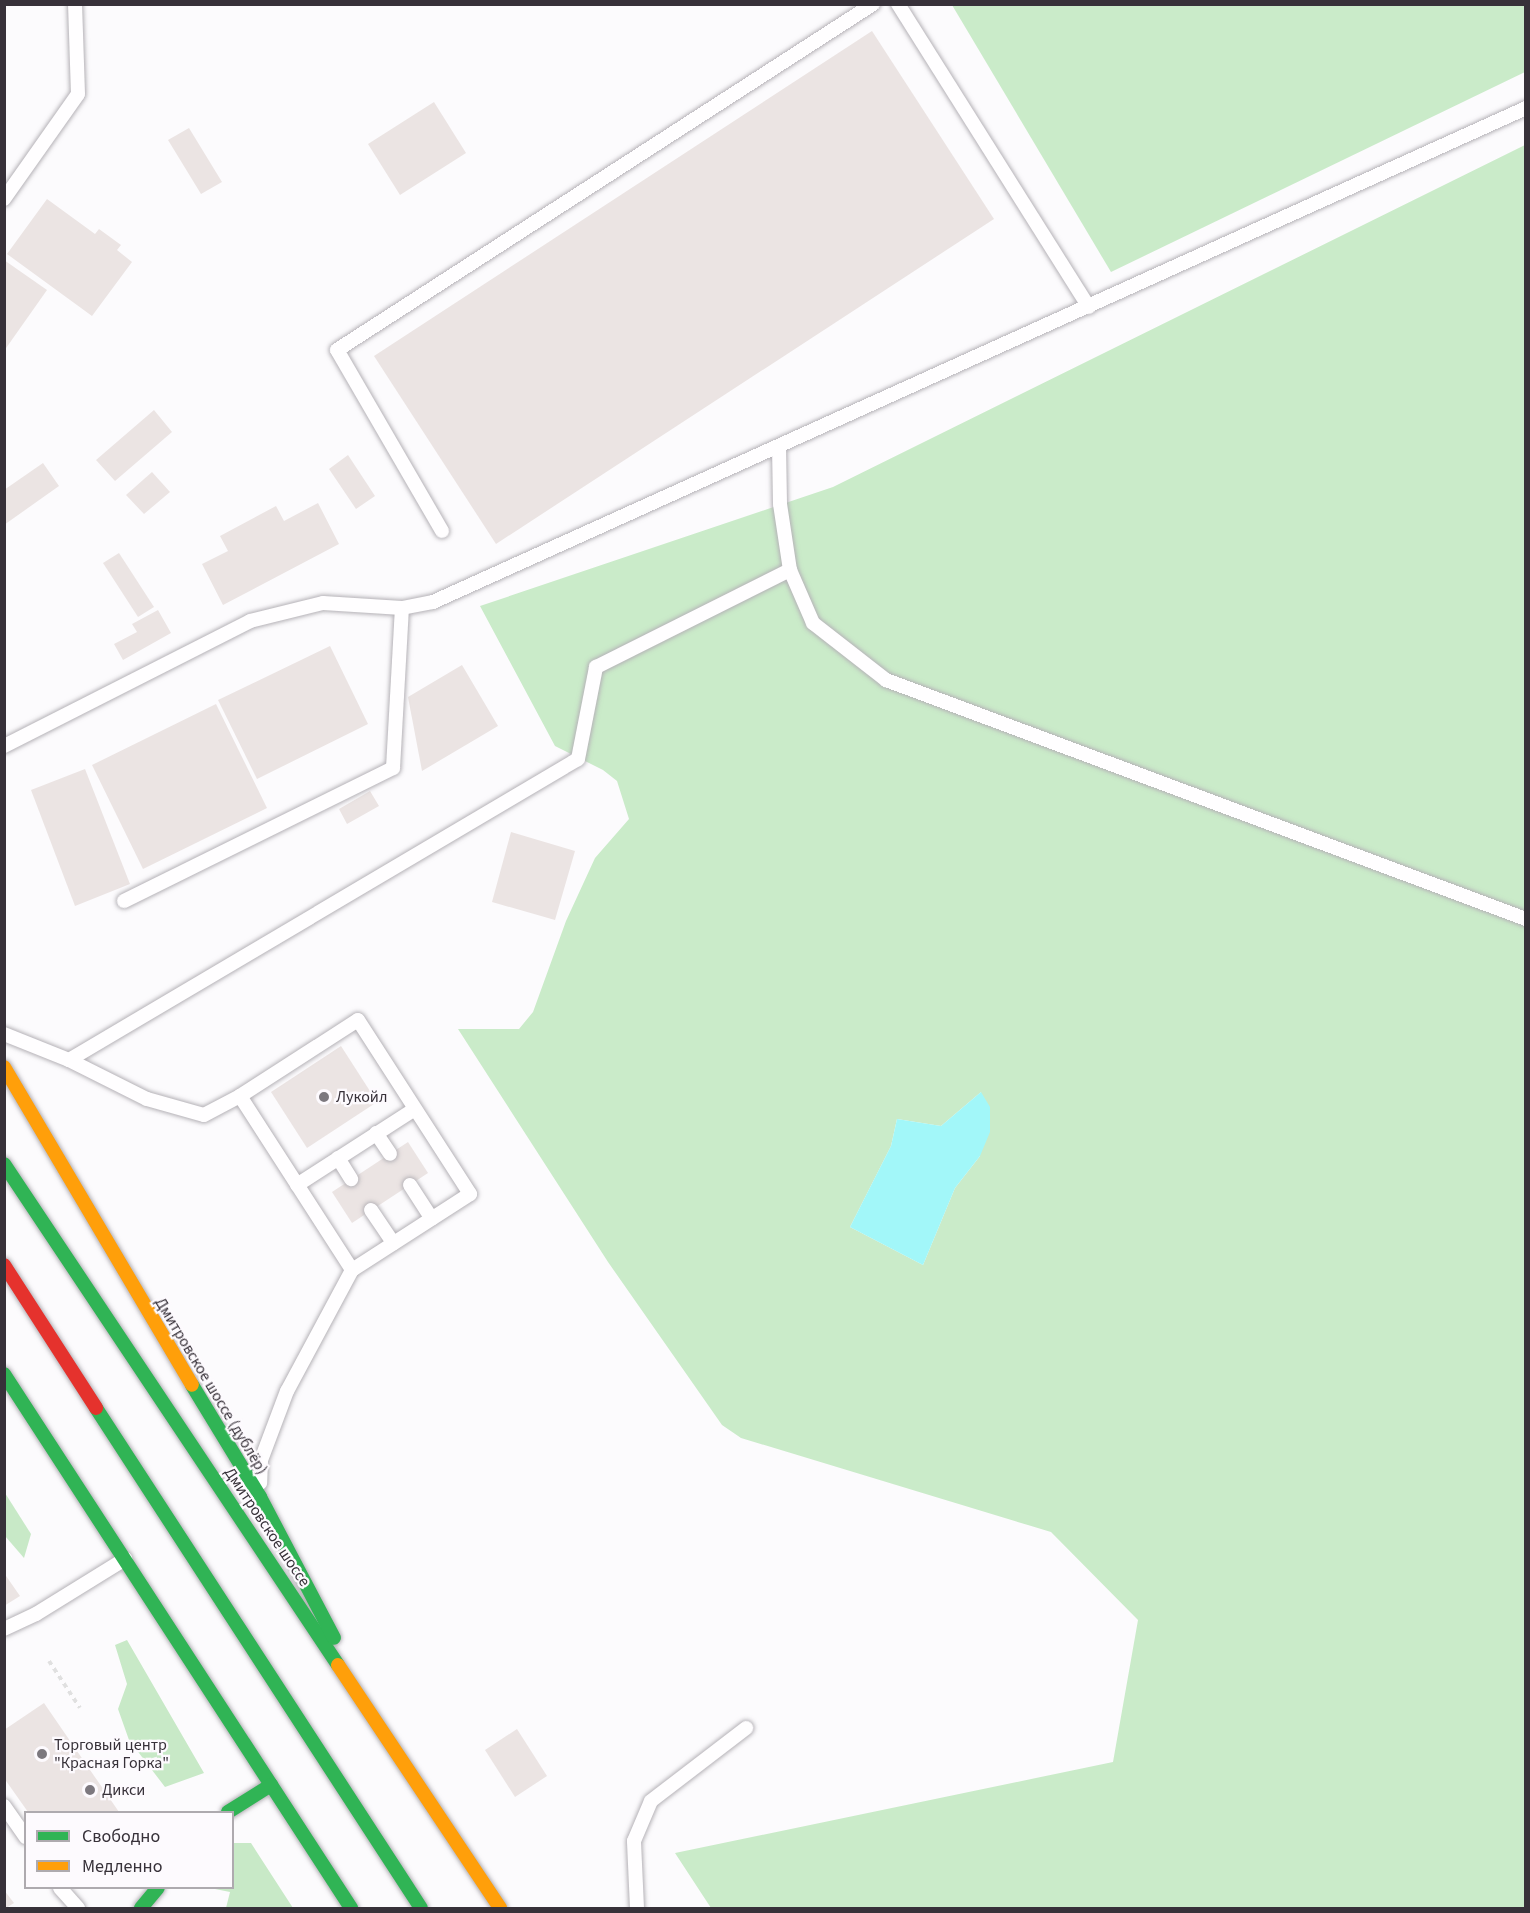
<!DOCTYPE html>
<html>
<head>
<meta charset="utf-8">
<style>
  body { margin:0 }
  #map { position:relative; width:1530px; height:1913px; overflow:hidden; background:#fcfbfd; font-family:"Source Sans 3",sans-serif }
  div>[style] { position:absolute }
  .green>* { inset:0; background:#caebc9 }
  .forest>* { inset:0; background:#c8e9c7 }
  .water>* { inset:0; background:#a2f7f9 }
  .building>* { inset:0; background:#ebe4e3 }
  .path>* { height:4px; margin-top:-2px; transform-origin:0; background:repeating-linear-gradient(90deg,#e0e0e0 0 4.5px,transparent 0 9px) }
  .roads { filter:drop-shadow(0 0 2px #b5b2b7) drop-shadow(0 0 2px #b5b2b7) }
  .lane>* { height:14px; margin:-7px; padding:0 7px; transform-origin:7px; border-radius:7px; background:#fffeff }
  .fast>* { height:14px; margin:-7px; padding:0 7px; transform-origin:7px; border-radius:7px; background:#30b455 }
  .slow>* { height:14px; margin:-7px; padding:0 7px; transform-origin:7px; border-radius:7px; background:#ff9f0a }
  .jam>* { height:14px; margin:-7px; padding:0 7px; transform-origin:7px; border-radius:7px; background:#e5322d }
  .dots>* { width:16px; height:16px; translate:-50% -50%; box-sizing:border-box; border:3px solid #fdfafe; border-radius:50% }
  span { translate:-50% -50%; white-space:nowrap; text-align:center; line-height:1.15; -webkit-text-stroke:4.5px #fdfafe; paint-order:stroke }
  .poi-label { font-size:16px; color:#373139 }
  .left { translate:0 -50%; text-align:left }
  .street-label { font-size:16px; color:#373139 }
  .frame { position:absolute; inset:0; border:6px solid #373139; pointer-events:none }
  .legend { position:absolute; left:24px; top:1811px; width:210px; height:78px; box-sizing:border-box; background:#fdfafe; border:2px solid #aeaaaf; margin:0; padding:8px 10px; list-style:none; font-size:18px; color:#373139 }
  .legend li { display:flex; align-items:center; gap:12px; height:30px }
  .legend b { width:30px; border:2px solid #aeaaaf }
</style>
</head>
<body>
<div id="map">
  <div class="green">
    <div style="clip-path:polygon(952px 5px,1525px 5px,1525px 72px,1111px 272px)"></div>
    <div style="clip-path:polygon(evenodd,1525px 145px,1525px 1908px,711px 1908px,675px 1853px,1113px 1762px,1138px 1620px,1051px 1532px,741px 1438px,722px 1425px,608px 1262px,458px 1029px,519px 1029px,533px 1012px,566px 921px,595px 858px,629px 819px,617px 781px,603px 770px,555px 746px,480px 606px,833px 487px,1525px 145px,981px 1092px,980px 1156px,955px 1188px,923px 1265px,850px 1227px,891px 1146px,897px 1119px,941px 1126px,981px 1092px)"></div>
  </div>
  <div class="forest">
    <div style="clip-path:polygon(5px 1493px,31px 1534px,24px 1558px,5px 1536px)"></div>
    <div style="clip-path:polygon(127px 1640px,204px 1773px,165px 1787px,129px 1740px,118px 1709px,127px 1684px,115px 1645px)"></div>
    <div style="clip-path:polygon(233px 1843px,251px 1843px,293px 1908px,226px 1908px,230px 1892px,210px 1888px,232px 1888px)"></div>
  </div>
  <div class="water">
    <div style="clip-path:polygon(981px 1092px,990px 1107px,990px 1132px,980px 1156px,955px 1188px,923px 1265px,850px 1227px,891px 1146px,897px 1119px,941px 1126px)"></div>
  </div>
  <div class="building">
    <div style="clip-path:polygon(872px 31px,994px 219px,496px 544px,374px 356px)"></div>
    <div style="clip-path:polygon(434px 102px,466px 153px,400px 195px,368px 144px)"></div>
    <div style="clip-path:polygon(189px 128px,222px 182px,201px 194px,168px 140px)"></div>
    <div style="clip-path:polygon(47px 199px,95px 234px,99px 229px,121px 245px,117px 250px,132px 262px,92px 316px,7px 254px)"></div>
    <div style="clip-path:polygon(4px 260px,47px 290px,4px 351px)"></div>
    <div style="clip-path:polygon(154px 410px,172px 432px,115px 481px,96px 460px)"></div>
    <div style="clip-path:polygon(348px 455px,375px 496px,356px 509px,329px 469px)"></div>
    <div style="clip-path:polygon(43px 463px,59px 486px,4px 525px,4px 490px)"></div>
    <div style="clip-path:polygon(152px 472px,170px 492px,144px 514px,126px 495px)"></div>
    <div style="clip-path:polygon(318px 503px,339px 544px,223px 605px,202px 564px,228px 551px,220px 536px,276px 506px,284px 521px)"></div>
    <div style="clip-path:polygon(119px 553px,154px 607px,138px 617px,103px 563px)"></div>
    <div style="clip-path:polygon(158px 610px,171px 633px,123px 660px,114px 644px,137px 632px,132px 624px)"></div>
    <div style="clip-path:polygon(330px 646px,368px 724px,257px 779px,218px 700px)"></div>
    <div style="clip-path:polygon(462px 665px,498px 726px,422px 771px,408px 697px)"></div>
    <div style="clip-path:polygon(216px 704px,267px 808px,143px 869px,92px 765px)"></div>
    <div style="clip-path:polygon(85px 769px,130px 884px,75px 906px,31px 790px)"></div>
    <div style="clip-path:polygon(370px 791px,379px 806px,347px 824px,339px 809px)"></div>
    <div style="clip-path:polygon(511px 832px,575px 851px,555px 920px,492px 902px)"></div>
    <div style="clip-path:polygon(341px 1046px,377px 1102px,307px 1148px,271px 1092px)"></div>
    <div style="clip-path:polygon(408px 1142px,428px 1173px,352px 1223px,332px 1192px)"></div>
    <div style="clip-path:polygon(4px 1573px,20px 1596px,4px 1606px)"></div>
    <div style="clip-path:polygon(44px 1703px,119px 1812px,28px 1812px,4px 1778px,4px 1730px)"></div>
    <div style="clip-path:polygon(517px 1729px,547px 1776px,515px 1797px,485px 1750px)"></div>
    <div style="clip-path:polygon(4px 1890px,14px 1903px,6px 1908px,4px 1908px)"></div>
  </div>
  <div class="path">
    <div style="left:49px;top:1661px;width:56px;rotate:56.6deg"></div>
  </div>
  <div class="roads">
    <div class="lane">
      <div style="left:898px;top:4px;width:358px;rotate:57.8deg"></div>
      <div style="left:4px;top:199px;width:128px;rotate:-54.8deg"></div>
      <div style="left:78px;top:94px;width:90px;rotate:-91.9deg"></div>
      <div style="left:779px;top:446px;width:58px;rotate:89deg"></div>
      <div style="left:780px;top:504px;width:67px;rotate:81.4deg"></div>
      <div style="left:790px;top:570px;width:58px;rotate:66.5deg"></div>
      <div style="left:813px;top:623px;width:93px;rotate:38deg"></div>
      <div style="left:886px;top:680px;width:683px;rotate:20.48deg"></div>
      <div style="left:442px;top:531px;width:209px;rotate:-120.1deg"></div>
      <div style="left:337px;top:350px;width:638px;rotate:-32.84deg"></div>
      <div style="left:4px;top:746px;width:276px;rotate:-26.9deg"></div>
      <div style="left:250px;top:621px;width:75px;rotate:-13.9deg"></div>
      <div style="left:323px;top:603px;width:79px;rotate:3.6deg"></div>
      <div style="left:402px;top:608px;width:32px;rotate:-11deg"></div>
      <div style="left:433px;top:602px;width:1199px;rotate:-24.32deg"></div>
      <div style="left:124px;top:901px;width:300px;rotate:-26.3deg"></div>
      <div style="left:393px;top:768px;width:160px;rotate:-86.8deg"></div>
      <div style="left:4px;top:1034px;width:70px;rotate:21.8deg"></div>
      <div style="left:69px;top:1060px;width:87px;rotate:26.6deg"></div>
      <div style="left:147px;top:1099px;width:59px;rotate:15.7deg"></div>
      <div style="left:204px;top:1115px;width:41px;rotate:-27.8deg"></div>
      <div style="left:240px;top:1096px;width:207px;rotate:57.2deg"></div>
      <div style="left:352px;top:1270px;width:137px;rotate:118.2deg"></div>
      <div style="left:287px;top:1391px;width:74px;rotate:110.6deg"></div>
      <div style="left:261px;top:1460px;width:23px;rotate:92deg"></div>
      <div style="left:69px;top:1060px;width:591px;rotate:-30.6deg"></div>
      <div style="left:578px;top:759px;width:94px;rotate:-78.9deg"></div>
      <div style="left:596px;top:667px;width:217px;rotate:-26.6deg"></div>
      <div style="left:240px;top:1096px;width:140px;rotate:-32.8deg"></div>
      <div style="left:358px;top:1020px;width:207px;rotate:57.2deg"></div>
      <div style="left:470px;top:1194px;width:140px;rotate:147.2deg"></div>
      <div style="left:376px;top:1133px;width:25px;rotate:56deg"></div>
      <div style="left:338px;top:1158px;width:25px;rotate:58deg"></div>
      <div style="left:297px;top:1185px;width:140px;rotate:-32.8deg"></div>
      <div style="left:410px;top:1185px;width:40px;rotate:57.1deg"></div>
      <div style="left:371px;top:1210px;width:40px;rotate:56deg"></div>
      <div style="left:4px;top:1629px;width:35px;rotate:-25deg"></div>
      <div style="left:36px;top:1614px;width:105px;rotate:-31.7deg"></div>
      <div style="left:4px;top:1806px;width:38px;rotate:55deg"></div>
      <div style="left:60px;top:1888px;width:27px;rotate:48deg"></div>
      <div style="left:637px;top:1908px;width:67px;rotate:-92.6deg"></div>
      <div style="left:634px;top:1841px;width:43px;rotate:-67deg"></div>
      <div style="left:651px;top:1801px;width:120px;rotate:-37.5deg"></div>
    </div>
    <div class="fast">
      <div style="left:4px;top:1164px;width:602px;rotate:56.31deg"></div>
      <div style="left:4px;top:1374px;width:637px;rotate:56.98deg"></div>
      <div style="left:192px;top:1385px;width:131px;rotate:58.7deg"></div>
      <div style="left:260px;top:1497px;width:159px;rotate:62.3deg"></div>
      <div style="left:96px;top:1408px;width:596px;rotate:56.98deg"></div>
      <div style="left:228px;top:1812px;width:51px;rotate:-32.1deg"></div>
      <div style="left:141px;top:1908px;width:26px;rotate:-50deg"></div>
    </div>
    <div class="slow">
      <div style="left:4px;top:1067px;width:369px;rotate:59.4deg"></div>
      <div style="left:338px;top:1665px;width:292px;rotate:56.3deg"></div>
    </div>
    <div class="jam">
      <div style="left:4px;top:1265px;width:170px;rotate:57.2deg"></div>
    </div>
  </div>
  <div class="dots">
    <div style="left:324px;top:1097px;background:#7c787e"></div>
    <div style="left:42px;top:1754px;background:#7c787e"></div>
    <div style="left:90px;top:1790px;background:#7c787e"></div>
  </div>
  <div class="poi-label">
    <span class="left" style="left:336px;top:1097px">Лукойл</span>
    <span class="left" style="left:54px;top:1754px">Торговый центр<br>"Красная Горка"</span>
    <span class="left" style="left:102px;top:1790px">Дикси</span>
  </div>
  <div class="street-label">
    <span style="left:211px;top:1386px;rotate:59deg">Дмитровское шоссе (дублёр)</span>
    <span style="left:267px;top:1527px;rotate:56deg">Дмитровское шоссе</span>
  </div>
  <div class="frame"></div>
  <ul class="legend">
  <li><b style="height:8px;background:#30b455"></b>Свободно</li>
  <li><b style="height:8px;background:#ff9f0a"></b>Медленно</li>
  </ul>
</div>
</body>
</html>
